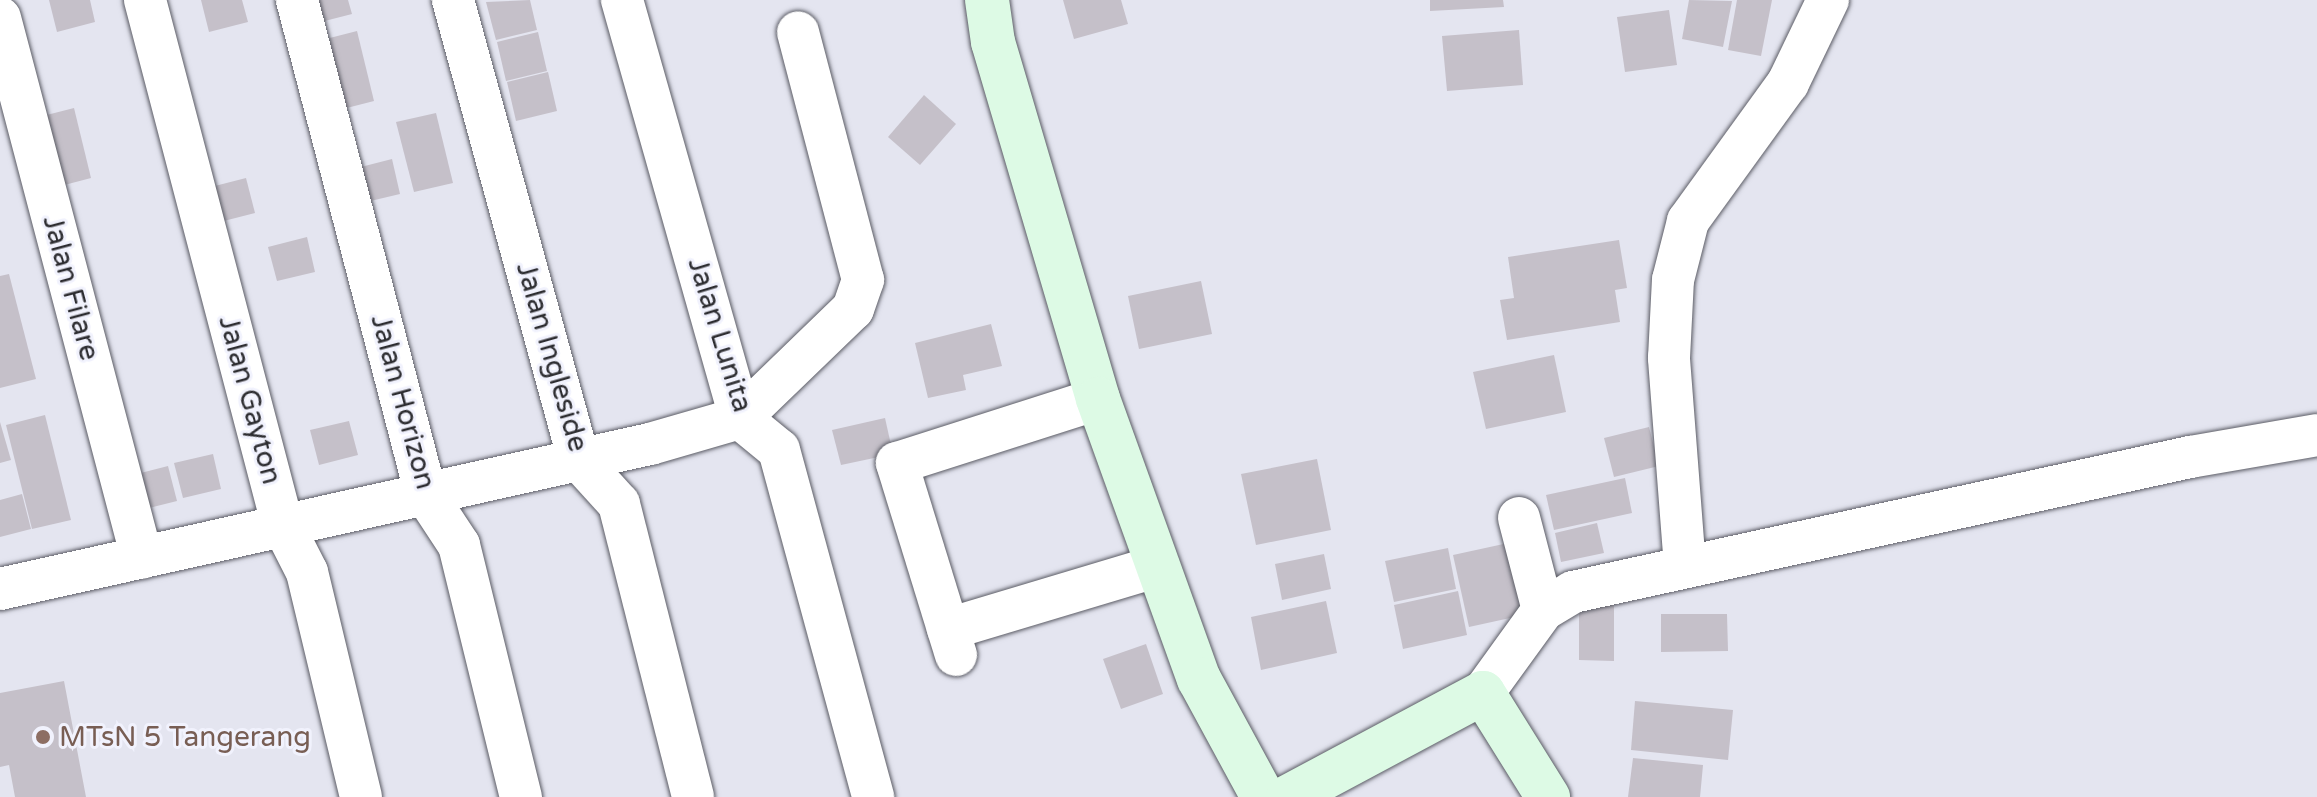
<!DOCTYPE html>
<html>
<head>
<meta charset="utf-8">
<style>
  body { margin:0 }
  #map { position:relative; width:2317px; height:797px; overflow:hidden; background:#e4e5f0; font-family:"Varela Round",sans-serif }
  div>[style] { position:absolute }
  .building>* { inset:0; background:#c5c0c9 }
  .roads { filter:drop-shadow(0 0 2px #5b5c65) drop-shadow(0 0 2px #5b5c65) }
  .street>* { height:42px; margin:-21px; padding:0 21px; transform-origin:21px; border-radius:21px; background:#fff }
  .secondary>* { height:44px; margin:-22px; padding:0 22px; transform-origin:22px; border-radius:22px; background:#ddfae5 }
  .dots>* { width:22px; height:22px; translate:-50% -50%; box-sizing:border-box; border:4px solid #f1f2fd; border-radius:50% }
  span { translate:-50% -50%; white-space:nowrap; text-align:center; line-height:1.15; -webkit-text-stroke:6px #f1f2fd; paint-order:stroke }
  .street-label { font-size:28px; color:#2d2d31 }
  .education-label { font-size:28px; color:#785e54 }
  .left { translate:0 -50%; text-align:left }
</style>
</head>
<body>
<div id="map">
  <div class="building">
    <div style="clip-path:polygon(49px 0,90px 0,95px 22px,57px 32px)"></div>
    <div style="clip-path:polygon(201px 0,242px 0,248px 22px,209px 32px)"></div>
    <div style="clip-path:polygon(307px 0,348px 0,352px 14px,313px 24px)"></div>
    <div style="clip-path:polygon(530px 0,537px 30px,496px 40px,486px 2px)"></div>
    <div style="clip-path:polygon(1063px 0,1121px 0,1128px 24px,1074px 39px)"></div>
    <div style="clip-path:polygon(1430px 0,1503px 0,1504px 7px,1430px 11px)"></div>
    <div style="clip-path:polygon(1689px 0,1732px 1px,1723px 47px,1682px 39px)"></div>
    <div style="clip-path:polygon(1737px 0,1772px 0,1761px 56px,1728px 50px)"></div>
    <div style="clip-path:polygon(1669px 10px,1677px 65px,1625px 72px,1617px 17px)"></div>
    <div style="clip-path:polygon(1519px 30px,1523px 85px,1447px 91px,1442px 36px)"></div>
    <div style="clip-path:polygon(357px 31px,374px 101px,335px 111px,318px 41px)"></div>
    <div style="clip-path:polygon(538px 32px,547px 71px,506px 81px,497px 42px)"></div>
    <div style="clip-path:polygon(548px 72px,557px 111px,516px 121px,507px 82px)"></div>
    <div style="clip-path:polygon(924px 95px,956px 124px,920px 165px,888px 137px)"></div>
    <div style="clip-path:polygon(74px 108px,91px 178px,53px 188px,35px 118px)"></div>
    <div style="clip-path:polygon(436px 113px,453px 183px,414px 192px,396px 122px)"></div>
    <div style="clip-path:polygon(392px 159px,400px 194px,362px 203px,353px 169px)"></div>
    <div style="clip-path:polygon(246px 178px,255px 213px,216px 223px,207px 188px)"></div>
    <div style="clip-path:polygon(307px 237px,315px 272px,277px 281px,268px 247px)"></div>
    <div style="clip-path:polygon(1619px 240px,1627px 288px,1615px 290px,1620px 322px,1507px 340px,1500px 300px,1514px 298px,1508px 257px)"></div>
    <div style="clip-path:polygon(9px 274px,36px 379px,0 388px,0 276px)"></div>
    <div style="clip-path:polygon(1201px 281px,1212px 334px,1139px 349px,1128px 296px)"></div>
    <div style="clip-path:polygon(991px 324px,1002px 366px,963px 375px,966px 390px,928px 398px,915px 343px)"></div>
    <div style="clip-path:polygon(1554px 355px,1566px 412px,1486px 429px,1473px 372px)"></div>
    <div style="clip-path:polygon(45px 415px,71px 520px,32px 529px,6px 425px)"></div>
    <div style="clip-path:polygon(885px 418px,893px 454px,841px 465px,832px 430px)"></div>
    <div style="clip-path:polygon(349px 421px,358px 455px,319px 465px,310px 430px)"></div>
    <div style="clip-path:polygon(0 422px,11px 460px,0 463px)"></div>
    <div style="clip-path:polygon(1649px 427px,1659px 466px,1614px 477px,1604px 438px)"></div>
    <div style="clip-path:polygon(213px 454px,221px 489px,183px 498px,174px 463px)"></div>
    <div style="clip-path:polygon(1317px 459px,1331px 530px,1256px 545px,1241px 474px)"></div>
    <div style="clip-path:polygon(168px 466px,177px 501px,137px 511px,129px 476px)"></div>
    <div style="clip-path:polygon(1625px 478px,1632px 513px,1554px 530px,1546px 495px)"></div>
    <div style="clip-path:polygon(22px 494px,31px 529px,0 537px,0 500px)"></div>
    <div style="clip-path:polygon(1597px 523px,1604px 553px,1561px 562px,1555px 533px)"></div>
    <div style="clip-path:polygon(1522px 540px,1538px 612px,1469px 627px,1453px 555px)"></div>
    <div style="clip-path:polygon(1448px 548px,1456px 589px,1394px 602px,1385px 561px)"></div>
    <div style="clip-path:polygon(1324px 554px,1331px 589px,1282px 600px,1275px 564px)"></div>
    <div style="clip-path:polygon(1458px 591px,1467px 635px,1403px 649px,1394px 605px)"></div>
    <div style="clip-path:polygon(1326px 601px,1337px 653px,1261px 670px,1251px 617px)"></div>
    <div style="clip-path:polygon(1614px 602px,1614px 661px,1579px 660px,1579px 603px)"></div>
    <div style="clip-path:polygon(1661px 614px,1727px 614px,1728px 651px,1661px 652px)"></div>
    <div style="clip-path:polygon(1146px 644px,1163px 694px,1121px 709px,1103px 659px)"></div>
    <div style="clip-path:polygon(64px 681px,86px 797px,15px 797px,9px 765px,0 767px,0 693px)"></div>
    <div style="clip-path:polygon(1635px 701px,1733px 710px,1728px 760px,1631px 750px)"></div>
    <div style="clip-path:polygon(1633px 758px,1703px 765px,1700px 797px,1628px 797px)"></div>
  </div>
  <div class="roads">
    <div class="street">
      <div style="left:145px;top:0;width:541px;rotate:75.32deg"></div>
      <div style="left:282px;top:523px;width:55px;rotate:63deg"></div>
      <div style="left:307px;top:572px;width:231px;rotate:76.5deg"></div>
      <div style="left:297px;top:0;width:512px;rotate:75.39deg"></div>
      <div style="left:426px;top:495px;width:60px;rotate:56.6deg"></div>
      <div style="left:459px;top:545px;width:260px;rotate:76.2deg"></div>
      <div style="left:453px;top:0;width:477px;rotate:74.7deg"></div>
      <div style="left:579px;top:460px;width:59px;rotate:47.7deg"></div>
      <div style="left:619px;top:504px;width:302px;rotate:75.8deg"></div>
      <div style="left:622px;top:0;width:434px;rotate:74.2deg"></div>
      <div style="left:740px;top:418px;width:50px;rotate:39.4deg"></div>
      <div style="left:779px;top:450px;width:360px;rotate:74.8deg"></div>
      <div style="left:0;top:18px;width:558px;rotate:75.27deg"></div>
      <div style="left:1519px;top:518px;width:95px;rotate:75.4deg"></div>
      <div style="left:1685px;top:567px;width:210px;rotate:-94.4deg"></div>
      <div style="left:1669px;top:358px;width:78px;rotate:-87.1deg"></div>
      <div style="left:1673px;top:280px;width:61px;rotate:-75.7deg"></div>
      <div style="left:1688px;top:221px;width:170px;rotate:-54.1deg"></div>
      <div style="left:1788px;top:83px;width:92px;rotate:-64.3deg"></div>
      <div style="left:0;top:589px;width:666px;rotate:-12.58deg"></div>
      <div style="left:650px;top:444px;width:94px;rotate:-16.1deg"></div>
      <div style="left:740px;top:418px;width:157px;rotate:-44deg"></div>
      <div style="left:853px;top:309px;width:31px;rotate:-71deg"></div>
      <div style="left:863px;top:280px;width:256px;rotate:-104.7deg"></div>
      <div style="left:948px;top:629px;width:219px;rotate:-16.7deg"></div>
      <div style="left:956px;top:655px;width:201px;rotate:-107.1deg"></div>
      <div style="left:897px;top:463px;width:211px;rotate:-17.7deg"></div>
      <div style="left:1483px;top:693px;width:102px;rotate:-54.1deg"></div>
      <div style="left:1543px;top:610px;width:35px;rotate:-31deg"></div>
      <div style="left:1573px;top:592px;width:632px;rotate:-12.34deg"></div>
      <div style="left:2190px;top:457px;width:129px;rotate:-9.8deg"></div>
    </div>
    <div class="secondary">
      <div style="left:987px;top:0;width:42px;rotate:81.9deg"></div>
      <div style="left:993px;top:42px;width:372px;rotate:73.6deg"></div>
      <div style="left:1098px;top:399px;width:298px;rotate:70.2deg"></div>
      <div style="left:1199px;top:679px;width:134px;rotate:61.5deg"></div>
      <div style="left:1288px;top:797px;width:221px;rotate:-28.1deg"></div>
      <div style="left:1483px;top:693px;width:123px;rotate:58deg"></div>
    </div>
  </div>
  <div class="dots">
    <div style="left:43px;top:737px;background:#8d6e63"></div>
  </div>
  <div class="street-label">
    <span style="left:71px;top:288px;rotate:75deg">Jalan Filare</span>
    <span style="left:720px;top:335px;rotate:73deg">Jalan Lunita</span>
    <span style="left:552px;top:357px;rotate:74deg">Jalan Ingleside</span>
    <span style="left:250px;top:400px;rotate:75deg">Jalan Gayton</span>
    <span style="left:403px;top:402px;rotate:75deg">Jalan Horizon</span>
  </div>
  <div class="education-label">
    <span class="left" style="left:59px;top:737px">MTsN 5 Tangerang</span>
  </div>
</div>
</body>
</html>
